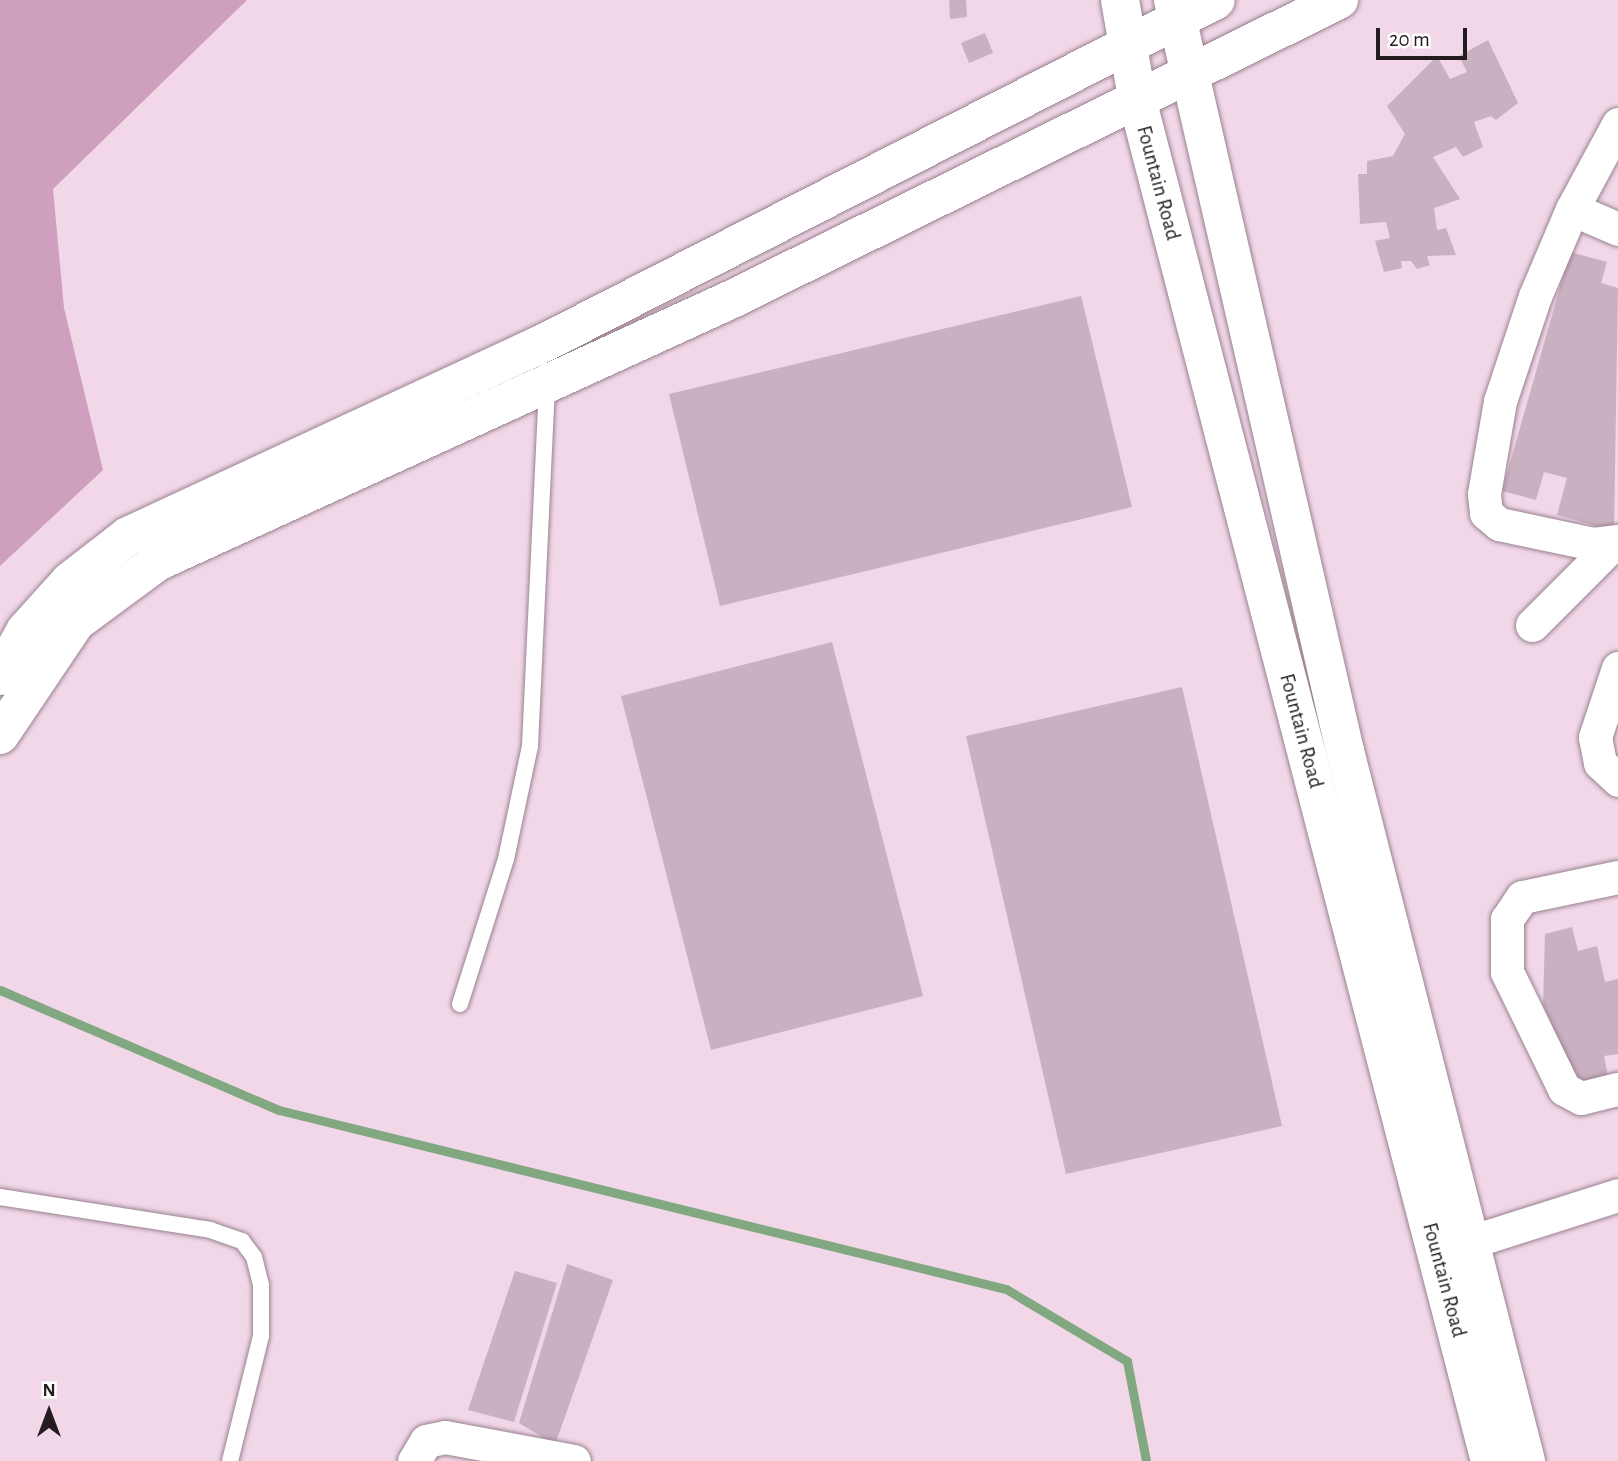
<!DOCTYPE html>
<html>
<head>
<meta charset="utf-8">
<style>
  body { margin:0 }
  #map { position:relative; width:1618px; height:1461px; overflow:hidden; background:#f1d7e7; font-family:"Alegreya Sans",sans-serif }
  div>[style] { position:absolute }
  .forest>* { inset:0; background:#cf9fbe }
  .stream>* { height:9px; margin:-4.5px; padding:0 4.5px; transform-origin:4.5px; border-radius:4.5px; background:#81a881 }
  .building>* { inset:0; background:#cab1c1 }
  .roads { filter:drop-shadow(0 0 2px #998291) drop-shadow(0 0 2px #998291) }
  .service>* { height:16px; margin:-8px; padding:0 8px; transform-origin:8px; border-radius:8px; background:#fff }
  .minor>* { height:33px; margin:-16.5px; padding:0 16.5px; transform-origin:16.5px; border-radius:16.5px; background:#fff }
  .tertiary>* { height:38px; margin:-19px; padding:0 19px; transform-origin:19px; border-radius:19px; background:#fff }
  span { translate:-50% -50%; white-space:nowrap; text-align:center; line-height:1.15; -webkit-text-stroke:5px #fff; paint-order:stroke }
  .street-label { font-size:21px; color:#241b21 }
  .north { position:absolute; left:14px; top:1377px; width:70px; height:70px; -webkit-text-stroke:5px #fff; paint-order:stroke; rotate:0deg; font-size:19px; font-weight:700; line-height:28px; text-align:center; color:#241b21 }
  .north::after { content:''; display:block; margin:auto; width:24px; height:32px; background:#241b21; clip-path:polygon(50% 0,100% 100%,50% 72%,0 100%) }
  .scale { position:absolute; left:1376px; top:28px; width:91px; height:32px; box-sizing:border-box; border:4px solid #241b21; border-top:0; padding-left:9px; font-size:21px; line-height:24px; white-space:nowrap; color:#241b21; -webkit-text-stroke:5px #fff; paint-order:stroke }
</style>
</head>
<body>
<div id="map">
  <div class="forest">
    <div style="clip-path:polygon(0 0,247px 0,53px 189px,64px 308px,103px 470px,0 566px)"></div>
  </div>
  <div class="stream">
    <div style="left:0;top:990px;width:304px;rotate:23.3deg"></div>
    <div style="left:279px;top:1110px;width:749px;rotate:13.83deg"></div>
    <div style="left:1006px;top:1289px;width:141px;rotate:30.8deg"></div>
    <div style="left:1127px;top:1361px;width:102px;rotate:79.2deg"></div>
  </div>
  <div class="building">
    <div style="clip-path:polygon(949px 0,966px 0,967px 17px,950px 19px)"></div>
    <div style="clip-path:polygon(985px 33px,993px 53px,969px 63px,961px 43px)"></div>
    <div style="clip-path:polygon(1488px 40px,1518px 103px,1496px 120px,1491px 116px,1474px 122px,1483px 147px,1463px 157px,1456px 147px,1433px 157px,1460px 199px,1434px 208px,1437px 230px,1446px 228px,1456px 255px,1427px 256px,1430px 265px,1417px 269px,1411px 261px,1401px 261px,1402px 268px,1384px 272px,1375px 241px,1390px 238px,1386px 222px,1360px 224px,1358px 174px,1367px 174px,1367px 161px,1393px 156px,1405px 134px,1387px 106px,1437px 56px,1450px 79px,1467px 72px,1459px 56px)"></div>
    <div style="clip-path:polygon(1570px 252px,1607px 262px,1601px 283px,1618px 288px,1614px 531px,1557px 515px,1567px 478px,1544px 472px,1536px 500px,1502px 491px)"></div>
    <div style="clip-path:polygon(1081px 296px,1132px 507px,720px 606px,669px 394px)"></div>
    <div style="clip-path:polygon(832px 642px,923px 996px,711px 1050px,621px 696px)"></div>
    <div style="clip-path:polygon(1182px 687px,1282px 1126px,1066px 1174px,966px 736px)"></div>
    <div style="clip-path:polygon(1572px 927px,1578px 951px,1597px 946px,1605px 982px,1618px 979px,1618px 1054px,1604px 1056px,1609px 1082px,1580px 1088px,1543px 1005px,1545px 934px)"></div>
    <div style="clip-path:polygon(567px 1264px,613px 1280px,555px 1445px,519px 1423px)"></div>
    <div style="clip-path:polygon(515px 1271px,557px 1283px,514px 1422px,468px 1410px)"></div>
  </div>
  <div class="roads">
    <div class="service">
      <div style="left:460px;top:1004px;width:152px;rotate:-72.4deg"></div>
      <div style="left:506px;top:859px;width:116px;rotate:-78deg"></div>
      <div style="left:530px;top:746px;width:360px;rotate:-87.3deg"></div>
      <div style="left:0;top:1197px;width:213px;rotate:8.9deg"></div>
      <div style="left:210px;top:1230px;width:34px;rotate:19deg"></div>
      <div style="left:242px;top:1241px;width:20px;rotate:53deg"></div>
      <div style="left:254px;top:1257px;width:29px;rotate:76deg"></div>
      <div style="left:261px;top:1285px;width:51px;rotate:90deg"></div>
      <div style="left:261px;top:1336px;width:129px;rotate:103.9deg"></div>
    </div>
    <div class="minor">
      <div style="left:1618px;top:124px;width:97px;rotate:118.4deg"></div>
      <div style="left:1572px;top:209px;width:95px;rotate:113deg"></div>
      <div style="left:1535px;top:296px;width:111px;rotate:108.4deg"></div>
      <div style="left:1500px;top:401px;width:94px;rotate:99.8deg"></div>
      <div style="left:1484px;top:494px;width:19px;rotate:84deg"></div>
      <div style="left:1486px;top:513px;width:17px;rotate:40deg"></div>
      <div style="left:1499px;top:524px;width:96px;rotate:12deg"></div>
      <div style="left:1593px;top:544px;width:25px;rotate:-7deg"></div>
      <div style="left:1572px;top:209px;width:50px;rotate:23.5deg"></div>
      <div style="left:1532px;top:625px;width:113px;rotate:-45deg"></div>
      <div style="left:1618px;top:668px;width:73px;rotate:108.4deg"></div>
      <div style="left:1595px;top:737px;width:26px;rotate:79deg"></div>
      <div style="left:1600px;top:763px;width:25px;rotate:43deg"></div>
      <div style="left:1618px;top:877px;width:98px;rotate:168.2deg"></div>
      <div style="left:1522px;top:897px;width:27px;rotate:124deg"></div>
      <div style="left:1507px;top:919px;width:53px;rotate:90deg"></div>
      <div style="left:1507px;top:972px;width:130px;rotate:64deg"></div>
      <div style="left:1564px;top:1089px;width:19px;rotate:28deg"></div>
      <div style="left:1581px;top:1098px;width:38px;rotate:-14deg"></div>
      <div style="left:1470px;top:1242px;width:155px;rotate:-17.6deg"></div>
      <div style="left:414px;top:1461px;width:23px;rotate:-59deg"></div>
      <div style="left:426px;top:1441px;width:19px;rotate:-12deg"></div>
      <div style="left:445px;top:1437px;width:131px;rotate:10.5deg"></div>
    </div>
    <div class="tertiary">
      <div style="left:1120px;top:0;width:105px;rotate:80.1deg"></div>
      <div style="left:1138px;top:103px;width:1403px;rotate:75.47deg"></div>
      <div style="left:1173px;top:0;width:770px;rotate:77.1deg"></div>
      <div style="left:1345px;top:751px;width:733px;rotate:75.7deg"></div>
      <div style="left:0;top:676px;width:51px;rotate:-60.9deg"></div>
      <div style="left:25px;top:631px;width:67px;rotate:-48deg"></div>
      <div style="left:70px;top:581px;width:73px;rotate:-37.8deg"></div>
      <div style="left:128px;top:536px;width:450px;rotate:-24.9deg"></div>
      <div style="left:536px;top:347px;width:763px;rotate:-27.03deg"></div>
      <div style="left:0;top:735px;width:136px;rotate:-56.1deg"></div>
      <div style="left:76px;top:622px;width:101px;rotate:-36.5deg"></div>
      <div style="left:157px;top:562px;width:630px;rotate:-24.57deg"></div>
      <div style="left:730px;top:300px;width:679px;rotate:-26.23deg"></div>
    </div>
  </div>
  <div class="street-label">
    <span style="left:1158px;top:183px;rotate:75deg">Fountain Road</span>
    <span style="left:1301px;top:731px;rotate:75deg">Fountain Road</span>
    <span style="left:1444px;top:1280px;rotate:75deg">Fountain Road</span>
  </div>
  <div class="north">N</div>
  <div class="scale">20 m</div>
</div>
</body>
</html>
